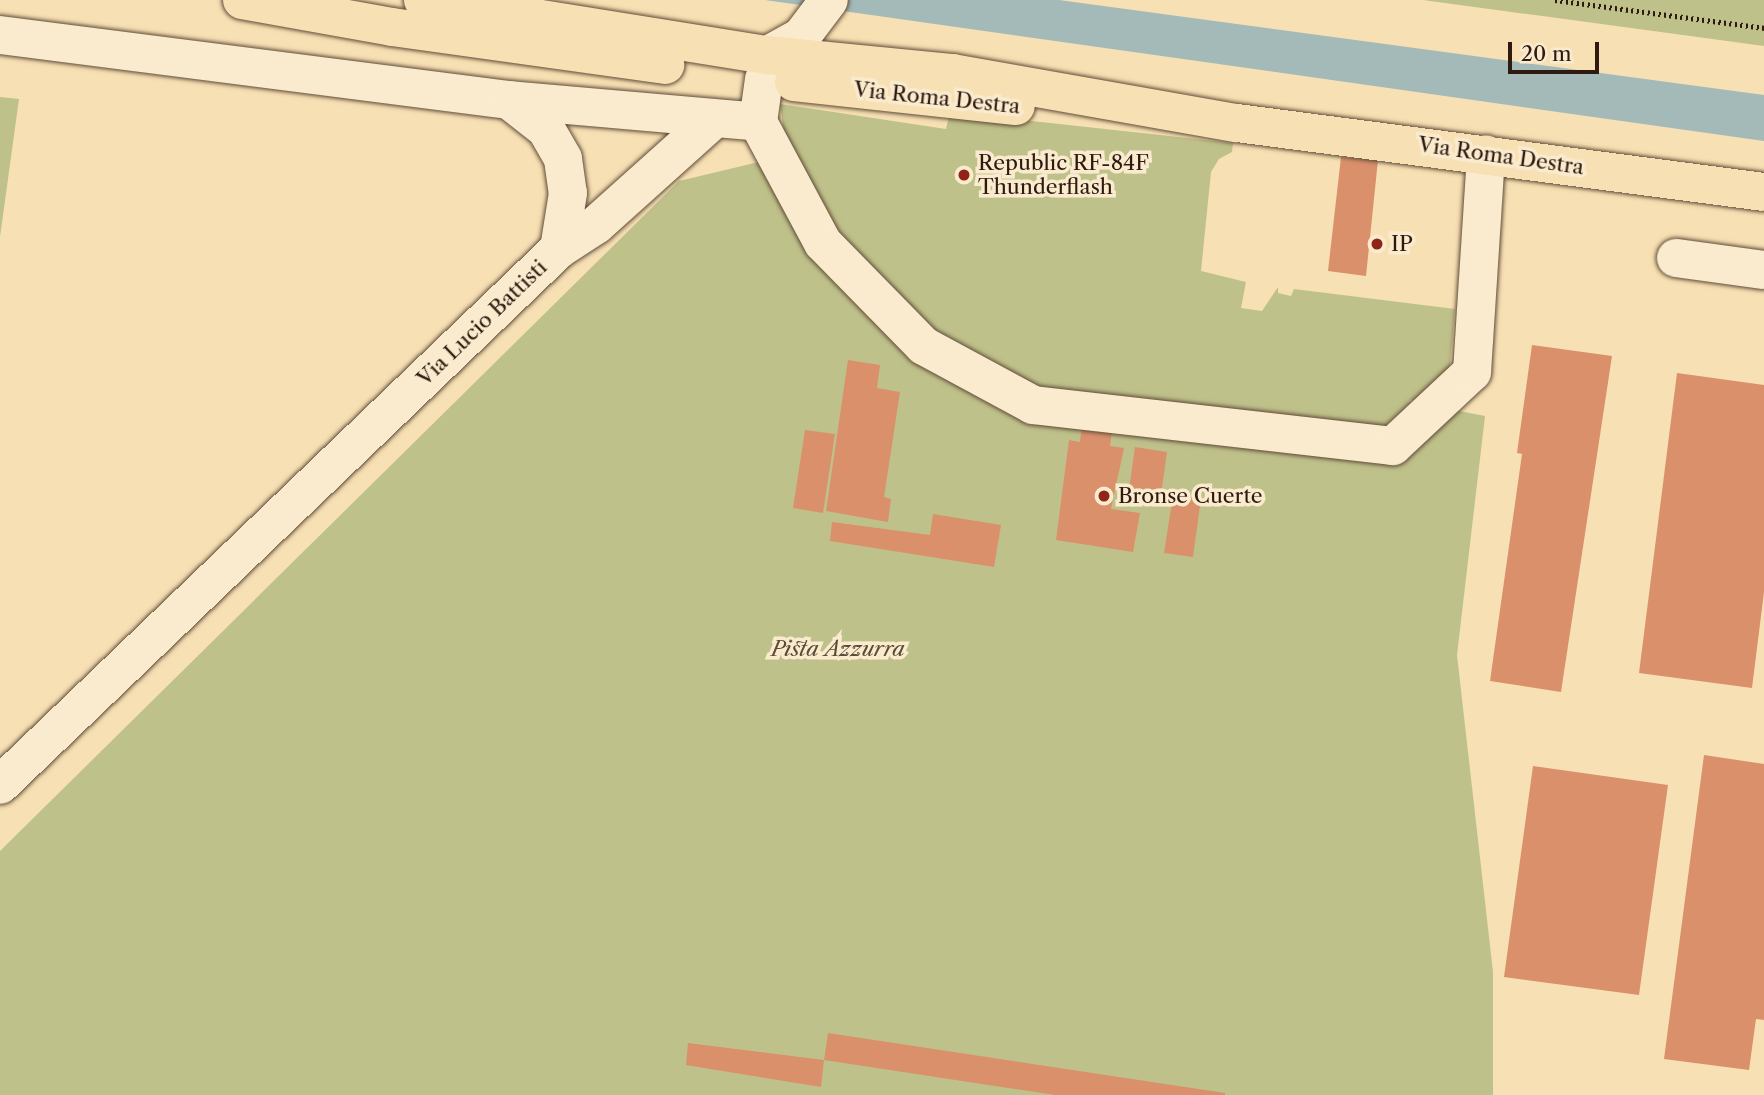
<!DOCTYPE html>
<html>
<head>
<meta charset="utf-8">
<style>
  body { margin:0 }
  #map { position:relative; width:1764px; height:1095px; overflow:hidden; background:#f7e0b3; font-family:"Libre Caslon Text",serif }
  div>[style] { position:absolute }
  .green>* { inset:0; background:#bfc18a }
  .water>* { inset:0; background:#a3bab8 }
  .building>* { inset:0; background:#da906b }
  .path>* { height:4.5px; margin-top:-2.25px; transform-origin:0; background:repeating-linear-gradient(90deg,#2e1a10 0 2px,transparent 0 5.5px) }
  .roads { filter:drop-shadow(0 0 2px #604c39) drop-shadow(0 0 2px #604c39) }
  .minor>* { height:38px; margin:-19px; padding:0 19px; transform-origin:19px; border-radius:19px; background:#faebce }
  .major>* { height:38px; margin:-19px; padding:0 19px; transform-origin:19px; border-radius:19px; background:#f7e0b3 }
  .dots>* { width:19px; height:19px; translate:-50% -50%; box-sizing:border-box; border:4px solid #faebce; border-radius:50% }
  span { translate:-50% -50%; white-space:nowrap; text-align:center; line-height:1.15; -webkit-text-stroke:7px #faebce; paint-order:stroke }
  .street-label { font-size:21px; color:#2e1a10 }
  .poi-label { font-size:21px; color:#2e1a10 }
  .left { translate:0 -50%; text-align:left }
  .park-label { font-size:21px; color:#5a4c35; font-style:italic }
  .scale { position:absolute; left:1508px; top:42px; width:91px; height:32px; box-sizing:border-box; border:4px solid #2e1a10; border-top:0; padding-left:9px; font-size:21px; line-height:24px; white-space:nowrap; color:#2e1a10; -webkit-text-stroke:5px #faebce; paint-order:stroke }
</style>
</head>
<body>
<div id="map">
  <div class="green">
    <div style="clip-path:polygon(1423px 0,1764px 0,1764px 46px)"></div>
    <div style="clip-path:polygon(0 97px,19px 99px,0 237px)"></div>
    <div style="clip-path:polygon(780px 104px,946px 129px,950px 112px,1233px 143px,1232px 152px,1219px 159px,1211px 172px,1201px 271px,1246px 282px,1241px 308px,1262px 311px,1278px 287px,1278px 293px,1291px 296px,1294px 289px,1455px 309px,1449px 375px,1417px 400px,1407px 401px,1485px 416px,1457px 655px,1493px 972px,1493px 1095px,0 1095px,0 851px,679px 181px,780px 157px,785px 140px)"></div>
  </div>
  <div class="water">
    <div style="clip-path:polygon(765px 0,1059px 0,1764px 95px,1764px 141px)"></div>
  </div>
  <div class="building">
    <div style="clip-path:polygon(1341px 157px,1378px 160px,1366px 276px,1328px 271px)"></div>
    <div style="clip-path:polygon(1532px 345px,1612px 356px,1561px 692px,1490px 681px,1522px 454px,1517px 453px)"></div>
    <div style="clip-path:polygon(848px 360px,880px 365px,877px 388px,900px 392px,884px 497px,891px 499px,888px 522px,826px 511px)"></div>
    <div style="clip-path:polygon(1677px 373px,1764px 385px,1764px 592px,1752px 688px,1639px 673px)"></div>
    <div style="clip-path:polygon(1083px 414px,1114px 418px,1110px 446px,1124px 448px,1111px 509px,1140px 513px,1133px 552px,1056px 540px,1069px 440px,1080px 442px)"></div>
    <div style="clip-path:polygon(805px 430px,835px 434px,823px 513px,793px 508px)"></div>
    <div style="clip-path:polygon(1135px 447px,1167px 452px,1161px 495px,1129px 490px)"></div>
    <div style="clip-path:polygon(1173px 495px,1201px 498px,1193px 557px,1164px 553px)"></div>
    <div style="clip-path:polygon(933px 514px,1001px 525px,994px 567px,830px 541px,832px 522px,930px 535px)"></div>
    <div style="clip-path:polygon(1704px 755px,1764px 764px,1764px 1020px,1756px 1019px,1749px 1070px,1664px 1059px)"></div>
    <div style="clip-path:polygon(1533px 766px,1668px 785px,1639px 995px,1504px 977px)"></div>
    <div style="clip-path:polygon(828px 1033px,1225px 1093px,1225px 1095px,1055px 1095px,824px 1060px,821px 1087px,686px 1065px,688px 1043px,824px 1060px)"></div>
  </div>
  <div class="path">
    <div style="left:1555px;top:0;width:211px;rotate:7.6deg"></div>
  </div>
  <div class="roads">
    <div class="minor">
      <div style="left:0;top:35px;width:513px;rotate:7.28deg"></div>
      <div style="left:509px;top:100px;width:47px;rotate:38.1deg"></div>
      <div style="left:546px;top:129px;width:34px;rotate:60deg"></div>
      <div style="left:563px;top:159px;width:34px;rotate:82deg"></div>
      <div style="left:568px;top:193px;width:57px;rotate:99.1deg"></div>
      <div style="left:559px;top:249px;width:774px;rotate:136.2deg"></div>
      <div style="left:768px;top:55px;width:38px;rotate:-29deg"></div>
      <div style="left:801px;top:37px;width:46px;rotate:-52.9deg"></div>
      <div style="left:764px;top:79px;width:43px;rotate:97.9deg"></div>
      <div style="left:758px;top:122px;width:137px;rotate:61.8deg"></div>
      <div style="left:823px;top:243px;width:144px;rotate:45.6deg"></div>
      <div style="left:924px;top:346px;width:124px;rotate:28.4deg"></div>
      <div style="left:1033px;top:405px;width:362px;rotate:6.5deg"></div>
      <div style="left:1393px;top:446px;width:108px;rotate:-43.1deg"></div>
      <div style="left:1472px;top:372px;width:218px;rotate:-86.3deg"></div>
      <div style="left:509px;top:100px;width:250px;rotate:5deg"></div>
      <div style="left:559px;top:249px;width:44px;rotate:-33deg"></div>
      <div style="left:596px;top:225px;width:157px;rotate:-41.9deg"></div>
      <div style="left:1676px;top:258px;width:89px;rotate:7.8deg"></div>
    </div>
    <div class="major">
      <div style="left:242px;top:0;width:152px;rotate:10.2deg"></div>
      <div style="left:392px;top:27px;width:276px;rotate:7.9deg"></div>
      <div style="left:423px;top:0;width:349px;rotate:9.1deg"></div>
      <div style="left:768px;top:55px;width:185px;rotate:5.6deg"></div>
      <div style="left:952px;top:73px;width:289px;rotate:10deg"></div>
      <div style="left:1237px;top:123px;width:531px;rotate:7.46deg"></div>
      <div style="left:794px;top:82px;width:223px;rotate:6.2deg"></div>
    </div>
  </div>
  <div class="dots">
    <div style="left:964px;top:175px;background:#8f2418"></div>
    <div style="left:1377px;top:244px;background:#8f2418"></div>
    <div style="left:1104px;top:496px;background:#8f2418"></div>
  </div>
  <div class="street-label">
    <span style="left:937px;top:98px;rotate:6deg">Via Roma Destra</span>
    <span style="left:1501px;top:156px;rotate:8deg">Via Roma Destra</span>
    <span style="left:482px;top:323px;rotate:-44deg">Via Lucio Battisti</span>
  </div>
  <div class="poi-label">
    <span class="left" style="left:978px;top:175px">Republic RF-84F<br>Thunderflash</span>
    <span class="left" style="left:1391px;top:244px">IP</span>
    <span class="left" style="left:1118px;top:496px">Bronse Cuerte</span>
  </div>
  <div class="park-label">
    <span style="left:838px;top:649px">Pista Azzurra</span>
  </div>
  <div class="scale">20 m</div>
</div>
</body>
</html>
